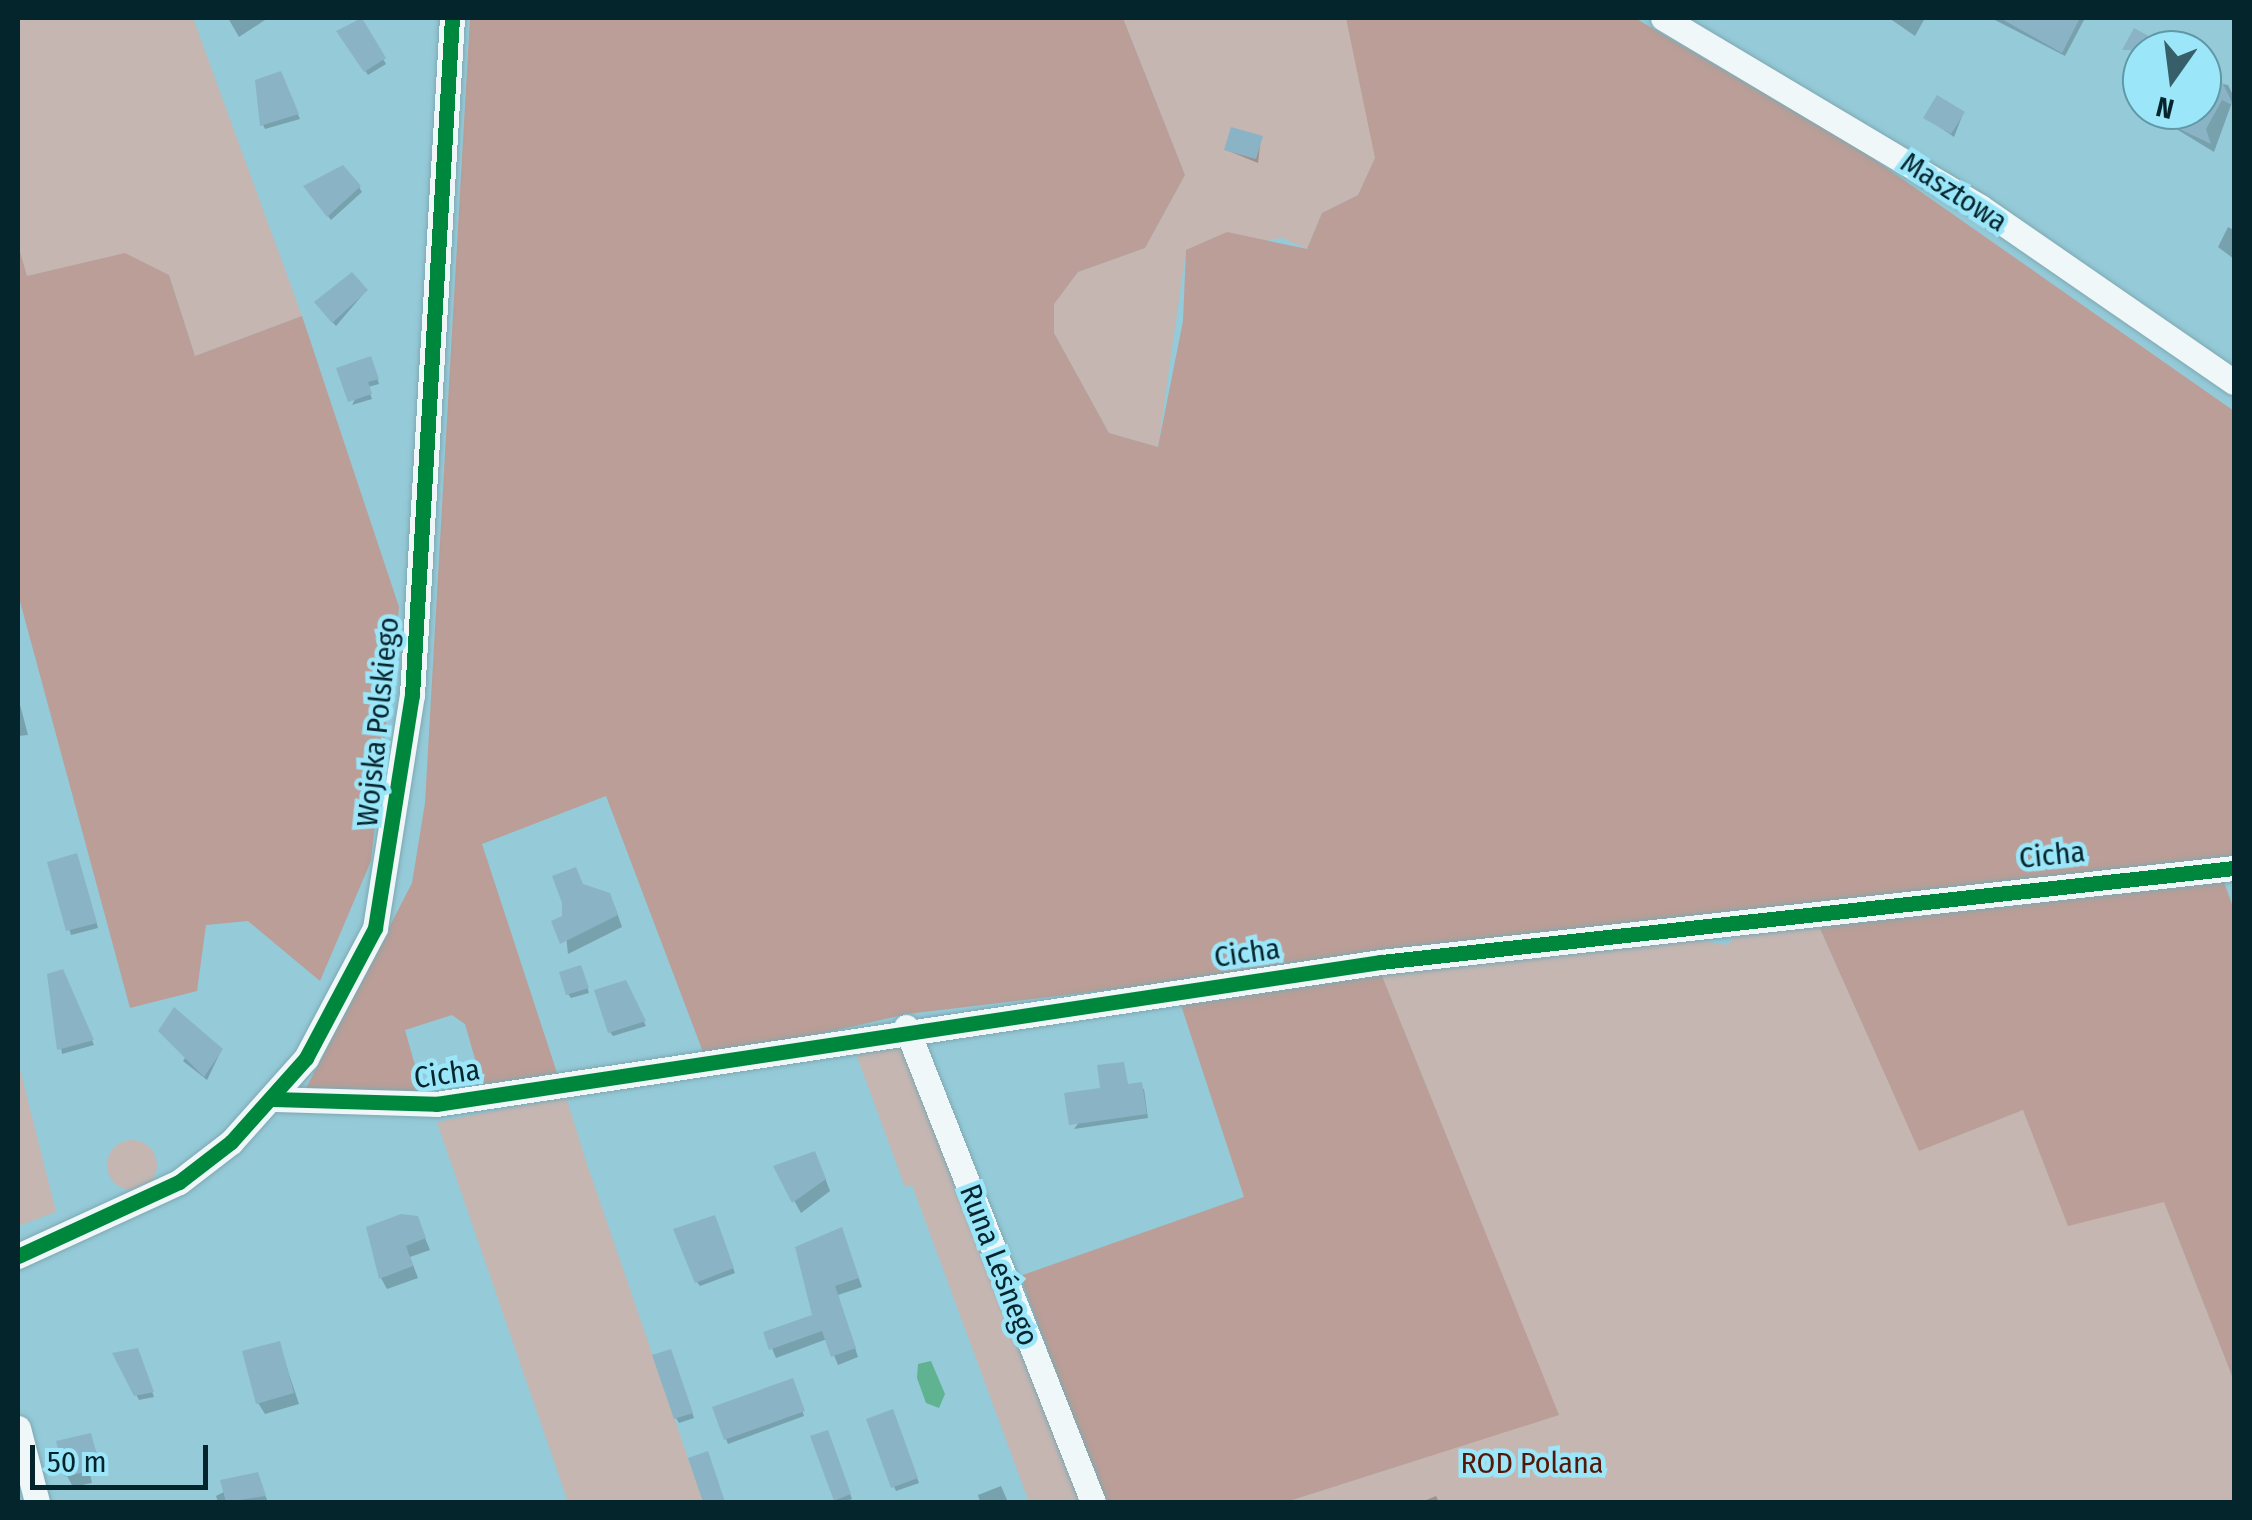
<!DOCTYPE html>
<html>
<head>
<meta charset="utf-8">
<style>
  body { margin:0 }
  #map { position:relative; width:2252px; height:1520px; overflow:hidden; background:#95cad8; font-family:"Fira Sans Condensed",sans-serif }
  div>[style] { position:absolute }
  .green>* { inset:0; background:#c5b6b2 }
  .round { border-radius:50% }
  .forest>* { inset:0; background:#ba9e97 }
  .water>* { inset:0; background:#5fb390 }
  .shadow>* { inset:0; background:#0003 }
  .building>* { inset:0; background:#8ab4c5 }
  .roads { filter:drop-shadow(0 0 2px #7ea8b2) drop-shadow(0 0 2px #7ea8b2) }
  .minor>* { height:25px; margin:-12.5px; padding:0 12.5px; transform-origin:12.5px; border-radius:12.5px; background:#eff7f9 }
  .cycleway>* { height:15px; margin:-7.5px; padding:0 7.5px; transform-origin:7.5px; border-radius:7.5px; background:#00873e }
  span { translate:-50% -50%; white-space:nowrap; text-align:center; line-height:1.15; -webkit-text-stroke:9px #9be6f9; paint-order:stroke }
  .street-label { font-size:30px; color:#05252d }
  .park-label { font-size:30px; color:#541808 }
  .frame { position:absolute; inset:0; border:20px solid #05252d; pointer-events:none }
  .north { position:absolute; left:2122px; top:30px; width:100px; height:100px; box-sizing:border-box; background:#9be6f9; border:2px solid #5f99a7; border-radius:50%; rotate:194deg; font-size:28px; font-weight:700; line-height:40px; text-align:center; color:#05252d }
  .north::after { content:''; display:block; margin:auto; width:35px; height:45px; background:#375f69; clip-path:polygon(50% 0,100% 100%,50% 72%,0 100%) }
  .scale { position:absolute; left:30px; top:1445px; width:178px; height:45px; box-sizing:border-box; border:5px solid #05252d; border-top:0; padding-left:12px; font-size:30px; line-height:35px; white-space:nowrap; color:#05252d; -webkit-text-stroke:8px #9be6f9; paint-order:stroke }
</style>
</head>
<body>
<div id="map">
  <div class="green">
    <div style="clip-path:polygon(18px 18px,193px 18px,302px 316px,195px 356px,169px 275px,125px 254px,27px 276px,18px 245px)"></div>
    <div style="clip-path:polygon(1123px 18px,1346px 18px,1376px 157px,1358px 195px,1322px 213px,1307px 249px,1282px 238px,1186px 250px,1158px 447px,1109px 433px,1054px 333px,1053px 304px,1078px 272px,1145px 248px,1185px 175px)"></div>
    <div style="clip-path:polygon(1818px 924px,1919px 1150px,2023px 1110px,2055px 1189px,2164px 1202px,2234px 1381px,2234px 1502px,1286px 1502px,1558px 1414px,1380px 971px,1689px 939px,1728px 945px,1737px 932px)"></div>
    <div style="clip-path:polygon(905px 1043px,1081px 1499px,1080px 1502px,1029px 1502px,912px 1185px,905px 1187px,855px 1051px)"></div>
    <div style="clip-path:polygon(18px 1061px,56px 1212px,18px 1226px)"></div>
    <div style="clip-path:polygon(566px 1097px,586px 1161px,703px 1502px,568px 1502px,437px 1122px)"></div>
    <div class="round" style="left:107px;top:1140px;width:50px;height:50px"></div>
  </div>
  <div class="forest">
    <div style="clip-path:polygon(470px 18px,1123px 18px,1185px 175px,1145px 248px,1078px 272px,1054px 304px,1054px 333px,1109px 433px,1158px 447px,1183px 321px,1186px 250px,1227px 232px,1307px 249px,1322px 213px,1358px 195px,1375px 158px,1346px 18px,1635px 18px,1861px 150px,2234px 411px,2234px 856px,907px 1014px,706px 1060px,606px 796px,482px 844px,558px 1076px,483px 1087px,465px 1024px,452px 1015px,405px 1030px,423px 1094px,303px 1094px,412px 883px,425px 803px)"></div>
    <div style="clip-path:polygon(18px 245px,27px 276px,125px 253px,169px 275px,195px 356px,302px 316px,399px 607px,371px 861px,320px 981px,248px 921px,206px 925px,197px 991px,130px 1008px,18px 594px)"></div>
    <div style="clip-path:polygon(2223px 879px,2234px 910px,2234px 1381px,2164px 1202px,2068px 1226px,2023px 1110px,1919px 1151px,1818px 924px)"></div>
    <div style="clip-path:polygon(1380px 971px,1559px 1415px,1286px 1502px,1104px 1502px,1020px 1276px,1244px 1197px,1178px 996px)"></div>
  </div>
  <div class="water">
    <div style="clip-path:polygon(931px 1361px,945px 1394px,939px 1408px,926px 1403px,917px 1378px,918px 1364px)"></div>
  </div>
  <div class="shadow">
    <div style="clip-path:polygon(228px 18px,268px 18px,239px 37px)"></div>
    <div style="clip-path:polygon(1889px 18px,1925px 18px,1915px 36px)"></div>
    <div style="clip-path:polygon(1991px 18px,2085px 18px,2065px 56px)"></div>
    <div style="clip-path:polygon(360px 19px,386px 64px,368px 75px,339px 31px)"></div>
    <div style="clip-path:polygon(2127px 46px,2162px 50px,2133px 48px,2142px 62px)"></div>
    <div style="clip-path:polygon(282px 79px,300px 119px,265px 129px,263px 125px)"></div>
    <div style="clip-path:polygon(2202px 80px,2228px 85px,2234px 97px,2214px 152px,2155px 116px,2202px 110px)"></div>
    <div style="clip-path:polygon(1963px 114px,1954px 137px,1926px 118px)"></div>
    <div style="clip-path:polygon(1261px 138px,1258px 163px,1226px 150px)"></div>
    <div style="clip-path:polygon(306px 187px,359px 187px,362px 192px,331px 220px)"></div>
    <div style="clip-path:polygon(2228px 227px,2234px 230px,2234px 259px,2218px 247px)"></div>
    <div style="clip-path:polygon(365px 292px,336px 326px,319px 307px)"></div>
    <div style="clip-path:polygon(373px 364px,379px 384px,368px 387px,372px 399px,352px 405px)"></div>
    <div style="clip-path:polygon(18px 699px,19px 701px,28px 735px,18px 736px)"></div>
    <div style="clip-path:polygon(79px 861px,98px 928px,71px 935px,50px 864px)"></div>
    <div style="clip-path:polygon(583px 887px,615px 907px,622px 927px,568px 954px,564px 918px)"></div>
    <div style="clip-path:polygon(583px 973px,589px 993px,571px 998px,568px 994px)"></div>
    <div style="clip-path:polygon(50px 975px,65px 977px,94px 1045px,62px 1054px)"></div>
    <div style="clip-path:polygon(624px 983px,646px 1026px,613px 1036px,610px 1032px)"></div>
    <div style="clip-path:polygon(221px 1051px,207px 1080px,183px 1061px,188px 1054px)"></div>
    <div style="clip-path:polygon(1123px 1064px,1128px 1086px,1144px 1089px,1148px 1118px,1074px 1129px)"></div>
    <div style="clip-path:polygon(820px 1165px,830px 1191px,801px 1213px,776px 1168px)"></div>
    <div style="clip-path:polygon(417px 1219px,430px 1250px,410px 1257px,418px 1278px,387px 1289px,381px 1278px)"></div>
    <div style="clip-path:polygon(716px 1222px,735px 1273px,700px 1286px,697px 1282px)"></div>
    <div style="clip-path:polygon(841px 1230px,862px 1287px,838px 1295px,858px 1357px,838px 1365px,827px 1339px,776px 1358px,766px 1334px,815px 1316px)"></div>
    <div style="clip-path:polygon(279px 1344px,299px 1404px,265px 1414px,258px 1403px)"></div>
    <div style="clip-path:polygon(116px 1355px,139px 1355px,154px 1397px,139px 1400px)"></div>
    <div style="clip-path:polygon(673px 1356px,694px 1418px,679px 1423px,676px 1418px)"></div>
    <div style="clip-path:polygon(792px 1381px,804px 1416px,728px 1444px,726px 1439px)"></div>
    <div style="clip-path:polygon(894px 1417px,919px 1483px,896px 1491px,894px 1487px)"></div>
    <div style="clip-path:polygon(90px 1435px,101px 1466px,89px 1469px,92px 1483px,73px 1487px,67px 1476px)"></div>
    <div style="clip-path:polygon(829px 1437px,852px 1499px,843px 1502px,836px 1500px)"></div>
    <div style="clip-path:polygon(257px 1475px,268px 1502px,218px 1502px,216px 1496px)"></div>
    <div style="clip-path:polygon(1001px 1486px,1008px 1502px,980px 1502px,978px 1495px)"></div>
    <div style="clip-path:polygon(1436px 1496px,1439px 1502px,1424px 1502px,1424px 1501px)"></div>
  </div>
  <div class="building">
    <div style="clip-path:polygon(362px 18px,386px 58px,364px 72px,336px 31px)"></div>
    <div style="clip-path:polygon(2000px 18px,2080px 18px,2062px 53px)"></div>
    <div style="clip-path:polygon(2134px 28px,2174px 50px,2122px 50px)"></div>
    <div style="clip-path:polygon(281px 71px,299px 114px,260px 126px,255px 80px)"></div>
    <div style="clip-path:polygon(2220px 78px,2234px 106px,2222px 100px,2206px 129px,2211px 144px,2140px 110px,2202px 110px,2202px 82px)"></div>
    <div style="clip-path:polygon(1937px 95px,1965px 112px,1951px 134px,1923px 118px)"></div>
    <div style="clip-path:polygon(1231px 127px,1263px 136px,1256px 159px,1224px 150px)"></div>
    <div style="clip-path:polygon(343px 165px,361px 186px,327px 217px,303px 186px)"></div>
    <div style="clip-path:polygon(352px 272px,368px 290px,332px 323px,314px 302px)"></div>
    <div style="clip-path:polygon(371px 356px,379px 379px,368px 382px,372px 394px,348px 402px,336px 368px)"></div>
    <div style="clip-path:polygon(77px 853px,97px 923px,66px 931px,47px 862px)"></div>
    <div style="clip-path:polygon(576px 867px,583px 884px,610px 893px,618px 915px,560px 944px,551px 921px,562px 916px,562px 903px,552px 876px)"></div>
    <div style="clip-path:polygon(581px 965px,589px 988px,566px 995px,559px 972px)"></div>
    <div style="clip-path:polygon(63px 969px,94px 1040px,57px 1050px,47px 974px)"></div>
    <div style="clip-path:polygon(626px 980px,646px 1021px,608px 1033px,594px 990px)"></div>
    <div style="clip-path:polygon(174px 1007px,223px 1049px,204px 1077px,158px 1031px)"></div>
    <div style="clip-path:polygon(1124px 1062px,1128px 1084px,1142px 1082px,1147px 1114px,1069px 1125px,1064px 1093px,1100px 1088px,1097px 1065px)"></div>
    <div style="clip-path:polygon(815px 1151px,826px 1179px,792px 1203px,773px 1166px)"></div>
    <div style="clip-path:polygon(401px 1214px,418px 1216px,426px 1238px,406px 1246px,413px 1266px,379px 1279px,366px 1227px)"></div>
    <div style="clip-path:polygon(715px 1215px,734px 1268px,695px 1283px,673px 1229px)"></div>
    <div style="clip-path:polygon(842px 1227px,859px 1278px,835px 1286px,856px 1348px,831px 1357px,822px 1331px,769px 1350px,763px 1332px,812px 1315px,795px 1247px)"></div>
    <div style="clip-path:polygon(280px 1341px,294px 1393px,256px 1404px,242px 1351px)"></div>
    <div style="clip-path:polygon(138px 1348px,154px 1392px,134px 1396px,112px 1353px)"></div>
    <div style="clip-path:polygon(671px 1349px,693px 1413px,674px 1419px,652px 1355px)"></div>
    <div style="clip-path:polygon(793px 1378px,805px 1411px,724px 1440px,712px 1407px)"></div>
    <div style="clip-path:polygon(893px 1409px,918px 1478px,891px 1488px,866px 1419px)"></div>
    <div style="clip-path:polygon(828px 1430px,851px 1494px,834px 1501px,810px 1436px)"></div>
    <div style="clip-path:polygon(91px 1433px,97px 1455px,84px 1458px,88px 1471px,65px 1477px,56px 1441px)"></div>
    <div style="clip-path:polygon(708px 1451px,725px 1502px,703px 1502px,688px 1458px)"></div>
    <div style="clip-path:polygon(258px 1472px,266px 1496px,226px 1502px,220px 1480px)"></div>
  </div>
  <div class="roads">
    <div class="minor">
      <div style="left:1663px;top:18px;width:369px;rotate:30.8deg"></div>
      <div style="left:1980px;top:207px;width:308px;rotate:34.6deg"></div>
      <div style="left:906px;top:1027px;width:510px;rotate:68.51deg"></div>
      <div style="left:272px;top:1099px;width:164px;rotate:1.7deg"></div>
      <div style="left:436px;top:1104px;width:956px;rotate:-8.55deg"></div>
      <div style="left:1381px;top:962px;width:858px;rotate:-6.29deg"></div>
      <div style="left:18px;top:1256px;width:177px;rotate:-24.7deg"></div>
      <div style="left:179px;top:1182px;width:66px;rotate:-37.6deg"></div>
      <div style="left:231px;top:1142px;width:113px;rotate:-48.2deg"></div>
      <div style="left:306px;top:1058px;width:147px;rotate:-62deg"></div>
      <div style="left:375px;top:928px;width:236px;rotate:-81deg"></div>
      <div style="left:412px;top:695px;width:678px;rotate:-86.62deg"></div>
      <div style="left:18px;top:1428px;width:76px;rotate:75.6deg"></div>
    </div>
  </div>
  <div class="cycleway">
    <div style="left:272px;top:1099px;width:164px;rotate:1.7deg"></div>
    <div style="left:436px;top:1104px;width:956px;rotate:-8.55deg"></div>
    <div style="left:1381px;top:962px;width:858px;rotate:-6.29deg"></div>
    <div style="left:18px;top:1256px;width:177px;rotate:-24.7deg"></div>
    <div style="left:179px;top:1182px;width:66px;rotate:-37.6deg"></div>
    <div style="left:231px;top:1142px;width:113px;rotate:-48.2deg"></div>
    <div style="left:306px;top:1058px;width:147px;rotate:-62deg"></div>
    <div style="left:375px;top:928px;width:236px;rotate:-81deg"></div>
    <div style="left:412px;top:695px;width:678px;rotate:-86.62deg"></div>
  </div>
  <div class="street-label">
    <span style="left:1954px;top:192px;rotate:33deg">Masztowa</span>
    <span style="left:378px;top:722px;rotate:-84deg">Wojska Polskiego</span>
    <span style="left:2052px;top:855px;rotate:-6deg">Cicha</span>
    <span style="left:1247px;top:953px;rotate:-8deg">Cicha</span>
    <span style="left:447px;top:1074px;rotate:-8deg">Cicha</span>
    <span style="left:999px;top:1265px;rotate:69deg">Runa Leśnego</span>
  </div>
  <div class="park-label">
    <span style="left:1532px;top:1463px">ROD Polana</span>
  </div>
  <div class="frame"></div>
  <div class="north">N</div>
  <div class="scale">50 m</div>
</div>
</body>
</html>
